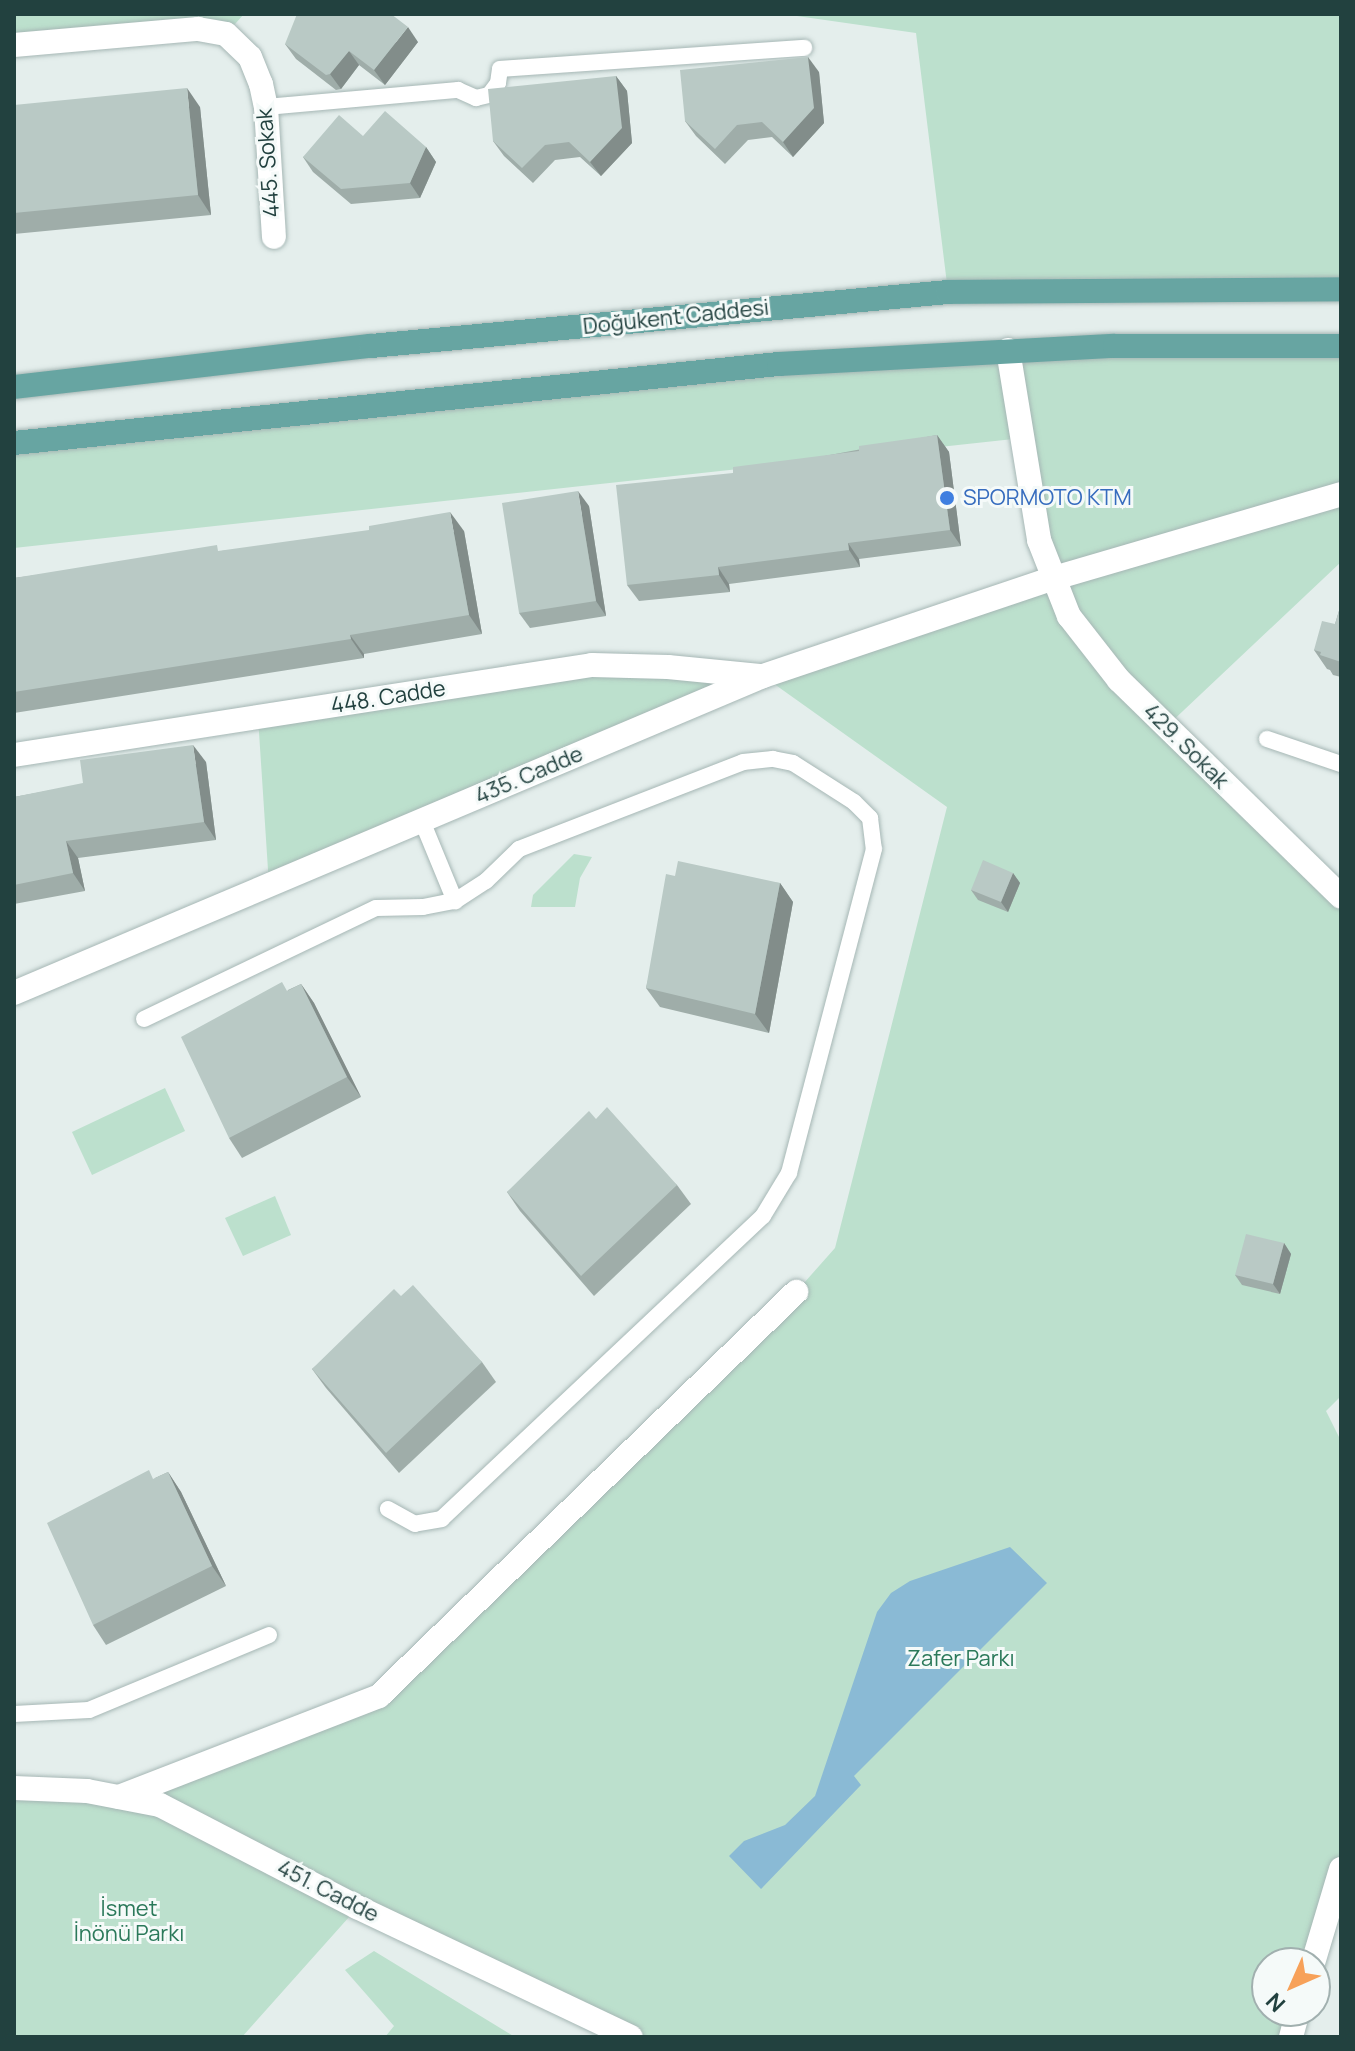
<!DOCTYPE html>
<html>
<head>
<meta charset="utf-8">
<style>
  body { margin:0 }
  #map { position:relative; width:1355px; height:2051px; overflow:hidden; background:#e4eeec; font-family:Manrope,sans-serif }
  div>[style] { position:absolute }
  .green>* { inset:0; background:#bce0cd }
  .water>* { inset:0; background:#8abad5 }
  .roads { filter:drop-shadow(0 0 2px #a6b7b5) drop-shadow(0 0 2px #a6b7b5) }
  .service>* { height:16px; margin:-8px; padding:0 8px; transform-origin:8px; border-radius:8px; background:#fff }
  .minor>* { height:24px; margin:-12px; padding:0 12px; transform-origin:12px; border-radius:12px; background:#fff }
  .tertiary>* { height:24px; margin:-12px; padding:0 12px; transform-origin:12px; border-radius:12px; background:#fff }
  .primary>* { height:24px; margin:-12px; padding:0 12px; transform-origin:12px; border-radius:12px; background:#67a5a2 }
  .wall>* { inset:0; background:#9fada9 }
  .shaded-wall>* { inset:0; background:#828d8a }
  .building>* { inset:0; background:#b9c9c5 }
  .dots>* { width:22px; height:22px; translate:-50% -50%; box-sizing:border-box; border:4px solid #f5faf9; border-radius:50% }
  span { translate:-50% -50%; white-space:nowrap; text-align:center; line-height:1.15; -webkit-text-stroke:6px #f5faf9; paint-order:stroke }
  .street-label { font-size:22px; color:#22413f }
  .shop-label { font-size:22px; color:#366cbe }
  .left { translate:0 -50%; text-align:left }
  .park-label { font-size:22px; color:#2b795a }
  .frame { position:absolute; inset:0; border:16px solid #22413f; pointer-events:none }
  .north { position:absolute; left:1251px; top:1947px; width:80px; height:80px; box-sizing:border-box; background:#f5faf9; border:2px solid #a1b0af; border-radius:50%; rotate:225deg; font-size:22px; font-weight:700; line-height:32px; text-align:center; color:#22413f }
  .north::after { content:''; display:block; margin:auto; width:28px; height:36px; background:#f7a159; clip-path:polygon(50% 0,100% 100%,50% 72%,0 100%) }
</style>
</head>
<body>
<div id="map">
  <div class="green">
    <div style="clip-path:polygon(14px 14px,244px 14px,226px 34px,14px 45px)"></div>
    <div style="clip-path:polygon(783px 14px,1341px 14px,1341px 289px,948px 292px,916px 33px)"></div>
    <div style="clip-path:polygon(1341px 348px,1341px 562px,1166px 727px,1341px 897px,1341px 1396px,1326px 1411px,1341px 1441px,1341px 1869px,1313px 1963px,1267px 1963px,1267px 2011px,1298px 2011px,1290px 2037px,631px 2037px,358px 1907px,242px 2037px,14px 2037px,14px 1788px,119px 1797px,379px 1696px,796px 1292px,835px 1248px,947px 807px,763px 676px,269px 885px,258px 717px,592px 665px,763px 676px,1051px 579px,1022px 438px,14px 548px,14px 443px,1008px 350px)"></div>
    <div style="clip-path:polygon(574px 854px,592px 857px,580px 878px,575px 907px,531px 907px,533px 895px)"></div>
    <div style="clip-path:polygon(165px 1088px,185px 1131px,92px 1175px,72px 1132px)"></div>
    <div style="clip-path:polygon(275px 1196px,291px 1235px,243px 1256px,225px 1218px)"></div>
    <div style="clip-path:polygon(374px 1951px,515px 2037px,385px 2037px,394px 2026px,345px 1970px)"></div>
  </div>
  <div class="water">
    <div style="clip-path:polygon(1010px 1547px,1047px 1583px,854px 1776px,861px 1785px,761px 1889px,729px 1856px,744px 1841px,785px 1825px,815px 1796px,877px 1612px,891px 1593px,910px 1581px)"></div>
  </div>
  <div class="roads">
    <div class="service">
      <div style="left:266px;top:107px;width:193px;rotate:-5.1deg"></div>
      <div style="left:458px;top:90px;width:20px;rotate:24deg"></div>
      <div style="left:476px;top:98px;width:13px;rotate:-13deg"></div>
      <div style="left:489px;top:95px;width:15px;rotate:-53deg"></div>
      <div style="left:498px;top:83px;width:14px;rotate:-82deg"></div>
      <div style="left:500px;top:69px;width:305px;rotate:-4deg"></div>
      <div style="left:1267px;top:739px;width:78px;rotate:18.7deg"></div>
      <div style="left:422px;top:821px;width:87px;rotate:67.6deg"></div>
      <div style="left:144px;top:1019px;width:257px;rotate:-25.6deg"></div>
      <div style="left:376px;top:908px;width:47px;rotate:-1.2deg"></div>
      <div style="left:423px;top:907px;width:33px;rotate:-11deg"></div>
      <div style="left:455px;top:901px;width:37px;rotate:-33deg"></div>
      <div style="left:486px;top:881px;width:46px;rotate:-44.1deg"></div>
      <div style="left:519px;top:849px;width:240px;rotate:-21.2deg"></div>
      <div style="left:743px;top:762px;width:30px;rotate:-6deg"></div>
      <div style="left:773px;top:759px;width:20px;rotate:11deg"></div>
      <div style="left:793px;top:763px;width:72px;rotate:32.6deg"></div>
      <div style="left:854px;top:802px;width:23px;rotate:45deg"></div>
      <div style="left:870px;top:818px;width:31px;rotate:83deg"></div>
      <div style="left:874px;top:849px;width:335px;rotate:104.7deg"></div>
      <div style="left:789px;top:1173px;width:50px;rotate:121.2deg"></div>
      <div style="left:763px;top:1216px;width:441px;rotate:136.7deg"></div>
      <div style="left:442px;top:1519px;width:27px;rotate:170deg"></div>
      <div style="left:415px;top:1524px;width:31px;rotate:-151deg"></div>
      <div style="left:14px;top:1714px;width:75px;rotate:-3.1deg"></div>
      <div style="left:89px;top:1710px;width:195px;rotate:-22.6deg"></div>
    </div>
    <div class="minor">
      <div style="left:14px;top:45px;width:185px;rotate:-5deg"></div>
      <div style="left:198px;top:29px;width:28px;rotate:10deg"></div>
      <div style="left:226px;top:34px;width:33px;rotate:44deg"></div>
      <div style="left:250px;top:57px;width:29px;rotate:68deg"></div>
      <div style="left:261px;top:84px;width:24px;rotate:78deg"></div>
      <div style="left:266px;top:107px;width:130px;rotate:86.5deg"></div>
      <div style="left:1008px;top:350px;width:193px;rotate:80.7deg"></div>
      <div style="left:1039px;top:540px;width:82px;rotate:68.5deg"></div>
      <div style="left:1069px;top:616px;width:81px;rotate:52deg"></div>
      <div style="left:1119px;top:680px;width:310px;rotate:44.3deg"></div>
      <div style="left:14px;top:755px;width:585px;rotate:-8.85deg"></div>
      <div style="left:592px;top:665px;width:76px;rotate:1.5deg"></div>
      <div style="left:668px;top:667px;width:92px;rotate:5.6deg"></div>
      <div style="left:14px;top:993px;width:813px;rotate:-22.94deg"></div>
      <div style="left:763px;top:676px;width:304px;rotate:-18.6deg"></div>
      <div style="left:1051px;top:579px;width:302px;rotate:-16.3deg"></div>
      <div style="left:119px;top:1797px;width:279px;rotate:-21.2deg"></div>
      <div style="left:379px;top:1696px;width:581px;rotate:-44.09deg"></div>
      <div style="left:1313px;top:1963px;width:98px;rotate:-73.4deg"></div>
      <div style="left:1291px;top:2037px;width:27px;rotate:-75deg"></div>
    </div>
    <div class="tertiary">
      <div style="left:14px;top:1788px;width:73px;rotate:2.4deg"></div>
      <div style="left:87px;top:1791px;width:74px;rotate:10.9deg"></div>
      <div style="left:160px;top:1805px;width:222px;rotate:27.4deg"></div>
      <div style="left:357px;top:1907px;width:303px;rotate:25.4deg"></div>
    </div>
    <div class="primary">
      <div style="left:14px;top:387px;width:359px;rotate:-6.6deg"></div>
      <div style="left:371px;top:346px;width:580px;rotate:-5.35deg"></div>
      <div style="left:948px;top:292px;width:393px;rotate:-0.4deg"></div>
      <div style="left:14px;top:443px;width:769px;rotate:-5.9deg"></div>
      <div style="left:779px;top:364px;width:336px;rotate:-3.1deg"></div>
      <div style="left:1115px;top:346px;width:226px"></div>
    </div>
  </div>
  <div class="wall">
    <div style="clip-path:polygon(418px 42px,385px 85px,359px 65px,341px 89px,336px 90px,296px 59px,285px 44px)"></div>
    <div style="clip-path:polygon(819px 72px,824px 123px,793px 157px,772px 137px,748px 140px,725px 164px,696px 136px,685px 121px)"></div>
    <div style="clip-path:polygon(616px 76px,627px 91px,632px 143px,601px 176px,580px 157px,555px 160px,533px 183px,504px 156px,493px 141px)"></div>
    <div style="clip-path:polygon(14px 105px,200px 107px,211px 215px,14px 234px)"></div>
    <div style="clip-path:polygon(363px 136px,426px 147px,436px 162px,420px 198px,351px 204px,313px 172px,303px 157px)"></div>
    <div style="clip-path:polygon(937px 435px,949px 452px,961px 546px,859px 559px,860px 567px,729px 584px,730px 592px,639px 601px,627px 585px,733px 473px)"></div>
    <div style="clip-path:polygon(589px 506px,606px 616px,530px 628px,519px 613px)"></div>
    <div style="clip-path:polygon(464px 531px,482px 634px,364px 654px,364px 658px,14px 713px,14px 578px,221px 551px)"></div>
    <div style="clip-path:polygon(1341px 604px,1341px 677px,1333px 675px,1330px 670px,1327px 669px,1314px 650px,1335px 624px)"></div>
    <div style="clip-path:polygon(206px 762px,216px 840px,78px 858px,85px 891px,14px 904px,14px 797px)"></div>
    <div style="clip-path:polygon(1013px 873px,1020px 883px,1008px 912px,978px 900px,971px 890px)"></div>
    <div style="clip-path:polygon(675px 876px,780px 883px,793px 902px,769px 1033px,660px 1007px,646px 988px)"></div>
    <div style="clip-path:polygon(301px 984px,314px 1003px,361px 1097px,242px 1158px,229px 1138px,288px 990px)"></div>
    <div style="clip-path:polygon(596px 1119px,677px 1185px,691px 1204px,594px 1296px,520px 1211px,507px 1192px)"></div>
    <div style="clip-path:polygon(1284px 1243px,1291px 1254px,1280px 1294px,1242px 1285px,1235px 1275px)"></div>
    <div style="clip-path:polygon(401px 1296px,482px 1362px,496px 1382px,399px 1473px,326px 1388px,312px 1369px)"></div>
    <div style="clip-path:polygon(168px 1472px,181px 1492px,226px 1586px,106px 1645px,93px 1625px,155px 1478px)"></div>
  </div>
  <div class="shaded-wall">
    <div style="clip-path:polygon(408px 27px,418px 42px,385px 85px,374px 70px)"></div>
    <div style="clip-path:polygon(349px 51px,359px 65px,341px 89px,330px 74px)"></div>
    <div style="clip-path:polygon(808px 57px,819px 72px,824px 123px,793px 157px,783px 142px)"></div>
    <div style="clip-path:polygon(616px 76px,627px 91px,632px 143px,601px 176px,590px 162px)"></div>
    <div style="clip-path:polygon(187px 88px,200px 107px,211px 215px,198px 195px)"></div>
    <div style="clip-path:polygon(426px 147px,436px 162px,420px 198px,410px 183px)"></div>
    <div style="clip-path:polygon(937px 435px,949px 452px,961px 546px,950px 530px)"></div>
    <div style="clip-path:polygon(578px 491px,589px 506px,606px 616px,596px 601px)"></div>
    <div style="clip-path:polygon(450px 512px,464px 531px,482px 634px,469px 615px)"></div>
    <div style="clip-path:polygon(848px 543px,859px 559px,860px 567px,849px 550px)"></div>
    <div style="clip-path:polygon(718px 567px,729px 584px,730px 592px,719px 575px)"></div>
    <div style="clip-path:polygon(350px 635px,364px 654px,364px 658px,351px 639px)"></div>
    <div style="clip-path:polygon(193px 745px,206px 762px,216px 840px,204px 822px)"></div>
    <div style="clip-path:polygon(66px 841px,78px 858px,85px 891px,73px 873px)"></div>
    <div style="clip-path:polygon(1013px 873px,1020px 883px,1008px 912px,1001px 902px)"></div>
    <div style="clip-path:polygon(780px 883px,793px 902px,769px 1033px,755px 1014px)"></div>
    <div style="clip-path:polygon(301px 984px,314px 1003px,361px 1097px,347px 1077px)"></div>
    <div style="clip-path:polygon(1284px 1243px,1291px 1254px,1280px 1294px,1273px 1284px)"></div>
    <div style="clip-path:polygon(168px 1472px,181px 1492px,226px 1586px,212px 1566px)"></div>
  </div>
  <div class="building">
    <div style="clip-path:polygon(297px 14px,391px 14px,408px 27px,374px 70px,349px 51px,330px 74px,326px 75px,285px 44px)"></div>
    <div style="clip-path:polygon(808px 57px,814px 108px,783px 142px,762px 122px,737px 125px,715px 149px,685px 121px,680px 70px)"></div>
    <div style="clip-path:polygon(616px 76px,622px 128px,590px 162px,569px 142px,545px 145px,522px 168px,493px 141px,488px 89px)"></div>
    <div style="clip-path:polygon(187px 88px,198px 195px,14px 213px,14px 105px)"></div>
    <div style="clip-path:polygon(385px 111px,426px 147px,410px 183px,341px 189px,303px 157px,339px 115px,363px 136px)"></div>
    <div style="clip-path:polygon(937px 435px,950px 530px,848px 543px,849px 550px,718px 567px,719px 575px,627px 585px,616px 485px,733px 473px,733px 467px,859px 451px,859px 446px)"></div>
    <div style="clip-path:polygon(578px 491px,596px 601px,519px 613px,502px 503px)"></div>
    <div style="clip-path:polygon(450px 512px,469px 615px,350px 635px,351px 639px,14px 692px,14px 578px,217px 545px,218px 551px,369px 530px,369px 526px)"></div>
    <div style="clip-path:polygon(1341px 604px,1341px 662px,1320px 655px,1321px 652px,1314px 650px,1322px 621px,1335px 624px)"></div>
    <div style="clip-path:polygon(193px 745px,204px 822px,66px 841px,73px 873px,14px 885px,14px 797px,83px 783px,80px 760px)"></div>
    <div style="clip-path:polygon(983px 860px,1013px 873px,1001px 902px,971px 890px)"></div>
    <div style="clip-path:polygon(678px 861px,780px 883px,755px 1014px,646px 988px,666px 874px,675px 876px)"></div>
    <div style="clip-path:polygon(282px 982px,287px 991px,301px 984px,347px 1077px,229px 1138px,181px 1037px)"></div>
    <div style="clip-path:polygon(607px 1107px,677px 1185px,581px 1276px,507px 1192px,589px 1111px,596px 1119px)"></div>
    <div style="clip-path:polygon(1246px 1234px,1284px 1243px,1273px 1284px,1235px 1275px)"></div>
    <div style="clip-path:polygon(413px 1285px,482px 1362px,386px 1453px,312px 1369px,394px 1289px,401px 1296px)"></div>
    <div style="clip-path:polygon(149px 1470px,153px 1479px,168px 1472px,212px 1566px,93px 1625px,47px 1523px)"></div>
  </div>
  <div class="dots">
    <div style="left:947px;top:498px;background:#3f7fe0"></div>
  </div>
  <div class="street-label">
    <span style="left:268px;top:163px;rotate:-94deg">445. Sokak</span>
    <span style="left:676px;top:317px;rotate:-6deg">Doğukent Caddesi</span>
    <span style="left:388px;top:697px;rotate:-9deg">448. Cadde</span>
    <span style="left:1186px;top:746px;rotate:45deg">429. Sokak</span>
    <span style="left:529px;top:775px;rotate:-23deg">435. Cadde</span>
    <span style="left:328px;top:1891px;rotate:27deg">451. Cadde</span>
  </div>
  <div class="shop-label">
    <span class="left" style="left:963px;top:498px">SPORMOTO KTM</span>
  </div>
  <div class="park-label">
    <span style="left:961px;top:1659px">Zafer Parkı</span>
    <span style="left:129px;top:1921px">İsmet<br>İnönü Parkı</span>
  </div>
  <div class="frame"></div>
  <div class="north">N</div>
</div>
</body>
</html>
